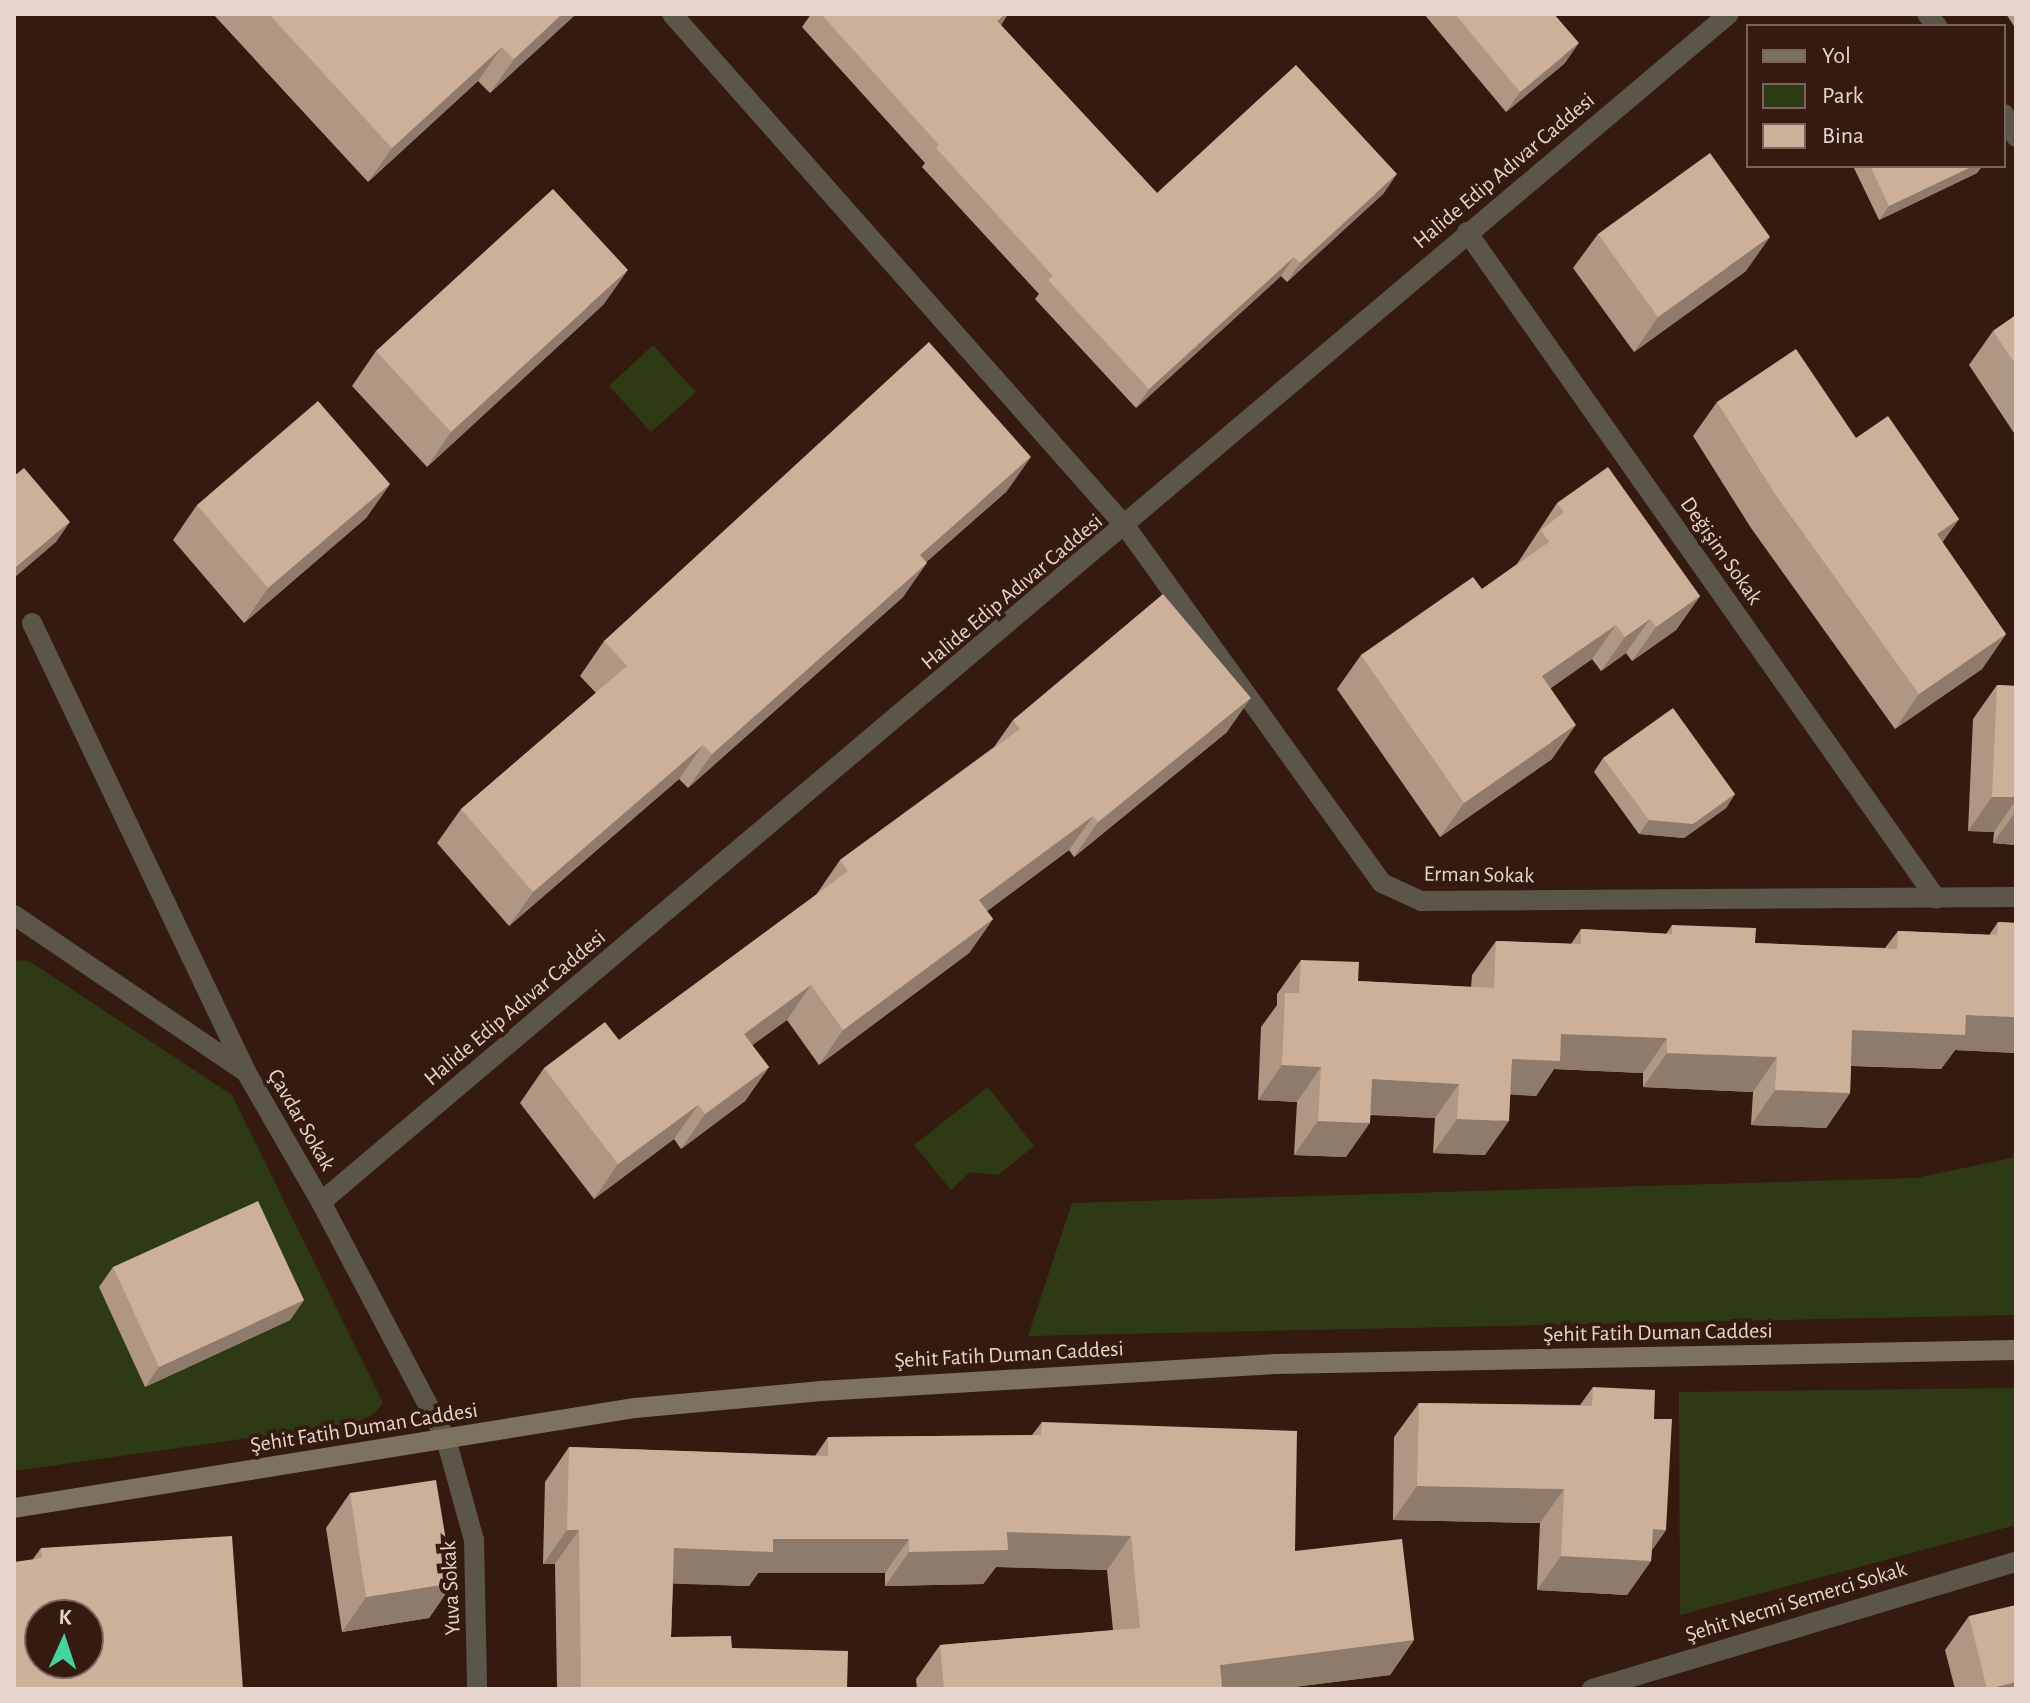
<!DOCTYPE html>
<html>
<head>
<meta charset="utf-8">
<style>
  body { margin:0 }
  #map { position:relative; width:2030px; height:1703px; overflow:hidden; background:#351a10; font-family:"Alegreya Sans",sans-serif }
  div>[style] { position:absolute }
  .green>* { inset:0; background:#2e3a14 }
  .lane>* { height:20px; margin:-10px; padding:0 10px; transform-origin:10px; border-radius:10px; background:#5c5549 }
  .street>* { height:20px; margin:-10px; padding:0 10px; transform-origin:10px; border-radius:10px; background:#5c5549 }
  .secondary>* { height:20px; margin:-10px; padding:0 10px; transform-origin:10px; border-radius:10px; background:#7c725f }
  .wall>* { inset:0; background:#af9784 }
  .shaded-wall>* { inset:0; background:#8f7b6b }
  .building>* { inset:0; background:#ccb099 }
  span { translate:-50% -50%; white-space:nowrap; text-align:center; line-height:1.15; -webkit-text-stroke:8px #351a10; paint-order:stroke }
  .street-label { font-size:22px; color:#e7d4cd }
  .frame { position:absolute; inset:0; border:16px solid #e7d4cd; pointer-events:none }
  .legend { position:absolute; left:1746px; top:24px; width:260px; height:144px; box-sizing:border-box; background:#351a10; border:2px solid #7c645c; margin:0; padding:10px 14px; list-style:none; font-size:24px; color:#e7d4cd }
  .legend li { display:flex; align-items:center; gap:16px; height:40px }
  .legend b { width:40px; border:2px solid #7c645c }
  .north { position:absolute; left:24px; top:1599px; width:80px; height:80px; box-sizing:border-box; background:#351a10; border:2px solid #7c645c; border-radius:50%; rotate:3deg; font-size:22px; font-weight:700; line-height:32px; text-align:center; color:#e7d4cd }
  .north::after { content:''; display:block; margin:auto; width:28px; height:36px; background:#43d4a0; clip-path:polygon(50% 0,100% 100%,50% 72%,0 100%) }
</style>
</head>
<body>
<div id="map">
  <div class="green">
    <div style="clip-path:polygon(653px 345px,696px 392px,651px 432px,609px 386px)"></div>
    <div style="clip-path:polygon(14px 960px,29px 961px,232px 1095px,383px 1403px,374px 1414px,355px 1423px,14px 1471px)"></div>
    <div style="clip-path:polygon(988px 1087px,1034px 1146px,998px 1175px,970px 1172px,951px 1190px,914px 1145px)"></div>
    <div style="clip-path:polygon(2016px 1157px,2016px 1315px,1028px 1336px,1072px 1203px,1916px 1178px)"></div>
    <div style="clip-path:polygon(2016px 1388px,2016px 1525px,1680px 1615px,1679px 1392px)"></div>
  </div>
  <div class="lane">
    <div style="left:32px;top:623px;width:497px;rotate:64.5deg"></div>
  </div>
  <div class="street">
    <div style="left:672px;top:14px;width:685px;rotate:48.49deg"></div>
    <div style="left:1126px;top:527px;width:438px;rotate:54.3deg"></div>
    <div style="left:1382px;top:883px;width:43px;rotate:24.8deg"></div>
    <div style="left:1421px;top:901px;width:595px;rotate:-0.39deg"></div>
    <div style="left:1927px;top:14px;width:16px;rotate:50deg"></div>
    <div style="left:2004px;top:114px;width:26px;rotate:62deg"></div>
    <div style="left:1467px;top:232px;width:815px;rotate:54.85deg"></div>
    <div style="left:14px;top:915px;width:280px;rotate:34.1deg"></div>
    <div style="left:246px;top:1072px;width:150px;rotate:60deg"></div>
    <div style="left:321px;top:1202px;width:268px;rotate:62.2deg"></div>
    <div style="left:446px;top:1439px;width:105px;rotate:74.5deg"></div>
    <div style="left:474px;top:1540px;width:149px;rotate:88.8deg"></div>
    <div style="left:321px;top:1202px;width:1842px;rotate:-40.16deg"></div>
    <div style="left:1592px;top:1689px;width:443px;rotate:-16.7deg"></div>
  </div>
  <div class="secondary">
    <div style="left:14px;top:1508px;width:629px;rotate:-9.15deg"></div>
    <div style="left:635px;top:1408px;width:187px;rotate:-5.2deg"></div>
    <div style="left:821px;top:1391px;width:457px;rotate:-3.4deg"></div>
    <div style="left:1277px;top:1364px;width:739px;rotate:-1.09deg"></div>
  </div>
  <div class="wall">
    <div style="clip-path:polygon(213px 14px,576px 14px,490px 93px,478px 81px,368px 182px)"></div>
    <div style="clip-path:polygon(811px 14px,1008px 14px,1001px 25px,1157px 193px,1384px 193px,1287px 282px,1281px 276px,1136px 408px,1035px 299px,1039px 294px,922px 167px,925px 163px,802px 27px)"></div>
    <div style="clip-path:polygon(1424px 14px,1554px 14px,1565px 63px,1506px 112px)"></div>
    <div style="clip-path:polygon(2006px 14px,2016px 14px,2016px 29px)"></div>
    <div style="clip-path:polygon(1853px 166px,1982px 166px,1977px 173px,1879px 220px)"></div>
    <div style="clip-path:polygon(1598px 234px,1746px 271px,1634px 352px,1573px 268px)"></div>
    <div style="clip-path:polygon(604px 304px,427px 467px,352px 386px,376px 351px)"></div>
    <div style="clip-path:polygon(2016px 315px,2016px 436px,1969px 365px,1993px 331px)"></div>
    <div style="clip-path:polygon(1717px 402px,1856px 438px,1959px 519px,1942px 542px,2006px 634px,1982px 669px,1895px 729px,1751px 528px,1693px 436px)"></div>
    <div style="clip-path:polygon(390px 484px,366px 518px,244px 623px,173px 540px,197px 505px)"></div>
    <div style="clip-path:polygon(1007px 491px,926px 562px,903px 597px,688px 788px,679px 779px,509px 926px,437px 843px,461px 809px,596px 693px,580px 676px,604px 641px)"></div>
    <div style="clip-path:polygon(1557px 503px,1700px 596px,1676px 630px,1632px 661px,1626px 653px,1601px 671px,1592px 659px,1551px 688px,1552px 759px,1440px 837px,1337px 689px,1361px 655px,1482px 589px,1517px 564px)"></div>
    <div style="clip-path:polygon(1997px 685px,2016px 686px,2016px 845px,1993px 843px,1994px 832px,1968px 831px,1973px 719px)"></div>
    <div style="clip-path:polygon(1013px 720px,1227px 732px,1074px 857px,1069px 850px,987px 911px,993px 919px,969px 953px,819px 1065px,787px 1020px,752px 1045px,769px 1067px,745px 1101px,681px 1149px,674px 1139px,594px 1199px,520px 1103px,544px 1068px,619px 1040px,816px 895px,840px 860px,994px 747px)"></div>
    <div style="clip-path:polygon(1603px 758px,1735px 794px,1726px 808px,1684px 838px,1639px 834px,1594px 772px)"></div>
    <div style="clip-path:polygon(1998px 922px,2016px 923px,2016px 1053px,1955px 1050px,1941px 1069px,1851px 1066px,1850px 1093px,1826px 1128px,1751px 1125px,1753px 1092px,1643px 1087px,1643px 1073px,1554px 1069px,1536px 1096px,1510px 1094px,1485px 1155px,1433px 1153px,1435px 1118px,1371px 1115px,1346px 1157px,1294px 1155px,1297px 1102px,1258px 1100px,1261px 1027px,1277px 1005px,1277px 994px,1301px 960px,1358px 981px,1471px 987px,1472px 975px,1496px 941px,1571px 944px,1581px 929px,1666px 934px,1672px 925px,1755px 943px,1885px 948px,1898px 931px,1989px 935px)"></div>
    <div style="clip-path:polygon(113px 1267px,304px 1300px,290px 1320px,145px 1387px,99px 1287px)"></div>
    <div style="clip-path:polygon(1593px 1387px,1654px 1419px,1666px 1530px,1652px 1550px,1651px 1561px,1627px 1595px,1537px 1590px,1540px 1523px,1393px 1520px,1394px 1437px,1419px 1403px,1580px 1405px)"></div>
    <div style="clip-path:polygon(1042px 1422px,1295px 1551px,1414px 1640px,1390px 1675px,1278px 1689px,917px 1689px,916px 1679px,940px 1645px,1113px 1630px,1107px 1570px,996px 1567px,983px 1584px,885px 1586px,885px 1573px,758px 1573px,749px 1586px,673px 1583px,671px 1637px,732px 1648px,847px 1689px,557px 1689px,555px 1564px,543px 1564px,545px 1482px,569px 1447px,815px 1456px,828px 1437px,1032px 1435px)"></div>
    <div style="clip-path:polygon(350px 1493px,453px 1583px,429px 1618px,342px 1632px,326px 1528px)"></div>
    <div style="clip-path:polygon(41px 1548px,243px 1689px,33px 1559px)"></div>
    <div style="clip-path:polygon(1969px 1616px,2016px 1689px,1955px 1689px,1945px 1650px)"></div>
  </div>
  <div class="shaded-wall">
    <div style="clip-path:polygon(562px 14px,576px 14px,490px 93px,514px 59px)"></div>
    <div style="clip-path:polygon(1005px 14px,1008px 14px,1001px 25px,997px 21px)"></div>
    <div style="clip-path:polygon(1579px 43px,1565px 63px,1506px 112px,1520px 92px)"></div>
    <div style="clip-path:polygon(502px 47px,478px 81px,368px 182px,392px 148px)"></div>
    <div style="clip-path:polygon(1973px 166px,1982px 166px,1977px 173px,1879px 220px,1889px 206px)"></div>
    <div style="clip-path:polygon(1397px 174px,1384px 193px,1287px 282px,1300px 263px)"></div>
    <div style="clip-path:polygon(1770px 237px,1746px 271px,1634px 352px,1658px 317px)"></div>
    <div style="clip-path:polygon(1294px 257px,1281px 276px,1136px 408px,1149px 389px)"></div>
    <div style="clip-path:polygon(628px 270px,604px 304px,427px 467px,451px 432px)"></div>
    <div style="clip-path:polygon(1031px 457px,1007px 491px,896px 589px,920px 555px)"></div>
    <div style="clip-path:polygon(390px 484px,366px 518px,244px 623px,268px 588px)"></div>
    <div style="clip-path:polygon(1959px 519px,1935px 553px,1937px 534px)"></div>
    <div style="clip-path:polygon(70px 522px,56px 542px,14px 578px,14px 569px)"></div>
    <div style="clip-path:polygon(927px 563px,903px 597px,688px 788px,712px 754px)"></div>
    <div style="clip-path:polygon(1700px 596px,1676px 630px,1632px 661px,1656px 627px)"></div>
    <div style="clip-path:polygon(1650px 619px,1626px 653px,1601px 671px,1625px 637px)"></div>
    <div style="clip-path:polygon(1616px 625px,1592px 659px,1518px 711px,1542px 676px)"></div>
    <div style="clip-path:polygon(2006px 634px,1982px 669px,1895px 729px,1919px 694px)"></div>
    <div style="clip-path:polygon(1251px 698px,1227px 732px,1074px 857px,1098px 822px)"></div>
    <div style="clip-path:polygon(1576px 725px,1552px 759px,1440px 837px,1464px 803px)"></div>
    <div style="clip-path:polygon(703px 745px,679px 779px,509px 926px,533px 892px)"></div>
    <div style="clip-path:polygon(1735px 794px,1726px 808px,1684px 838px,1639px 834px,1649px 820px)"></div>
    <div style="clip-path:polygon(1992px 797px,2016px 797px,2016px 800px,1994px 832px,1968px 831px)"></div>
    <div style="clip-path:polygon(2016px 811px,2016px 845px,1993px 843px)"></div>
    <div style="clip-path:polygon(1093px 816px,1069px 850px,955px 935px,979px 900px)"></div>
    <div style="clip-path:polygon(993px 919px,969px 953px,819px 1065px,843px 1030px)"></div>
    <div style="clip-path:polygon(811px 985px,787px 1020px,720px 1069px,744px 1034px)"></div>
    <div style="clip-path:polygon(1966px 1015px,2016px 1017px,2016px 1053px,1955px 1050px,1941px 1069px,1828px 1065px,1852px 1030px)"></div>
    <div style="clip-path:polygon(1561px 1034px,1667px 1038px,1643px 1073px,1554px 1069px,1536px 1096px,1488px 1093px,1512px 1059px)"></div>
    <div style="clip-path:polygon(1667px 1053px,1777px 1057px,1753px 1092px,1643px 1087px)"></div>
    <div style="clip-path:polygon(1282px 1065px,1321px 1067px,1297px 1102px,1258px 1100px)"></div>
    <div style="clip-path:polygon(769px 1067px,745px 1101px,681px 1149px,705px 1114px)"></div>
    <div style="clip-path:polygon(1372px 1079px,1459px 1084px,1435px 1118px,1348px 1113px)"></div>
    <div style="clip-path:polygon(1775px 1090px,1850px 1093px,1826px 1128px,1751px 1125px)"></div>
    <div style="clip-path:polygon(698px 1105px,674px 1139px,594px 1199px,618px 1164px)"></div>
    <div style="clip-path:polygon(1457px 1119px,1509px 1121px,1485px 1155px,1433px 1153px)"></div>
    <div style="clip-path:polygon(1318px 1121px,1370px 1123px,1346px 1157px,1294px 1155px)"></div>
    <div style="clip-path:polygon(304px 1300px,290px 1320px,145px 1387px,159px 1367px)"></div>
    <div style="clip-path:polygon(1417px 1486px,1564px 1489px,1540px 1523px,1393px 1520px)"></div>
    <div style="clip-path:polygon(1653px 1529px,1666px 1530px,1645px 1560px,1651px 1561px,1627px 1595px,1537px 1590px,1561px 1556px)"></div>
    <div style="clip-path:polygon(567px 1530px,579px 1530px,555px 1564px,543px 1564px)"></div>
    <div style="clip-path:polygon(1007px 1532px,1131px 1536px,1107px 1570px,996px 1567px,983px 1584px,885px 1586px,909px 1552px)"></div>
    <div style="clip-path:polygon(773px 1539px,909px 1539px,885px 1573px,758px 1573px,749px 1586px,650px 1583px,674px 1548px)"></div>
    <div style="clip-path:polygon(453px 1583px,429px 1618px,342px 1632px,366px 1597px)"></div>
    <div style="clip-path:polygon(1414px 1640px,1390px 1675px,1278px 1689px,1203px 1689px,1220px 1665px)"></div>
    <div style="clip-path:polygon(2016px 1682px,2016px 1689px,1987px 1689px)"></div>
  </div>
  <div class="building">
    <div style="clip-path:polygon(269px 14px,562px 14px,514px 59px,502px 47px,392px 148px)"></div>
    <div style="clip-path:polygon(821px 14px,1005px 14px,997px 21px,1157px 193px,1296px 65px,1397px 174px,1300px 263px,1294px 257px,1149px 389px,1048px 280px,1053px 276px,936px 148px,939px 145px)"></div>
    <div style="clip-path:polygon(1455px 14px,1554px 14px,1579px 43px,1520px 92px)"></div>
    <div style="clip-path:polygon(1710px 153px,1770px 237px,1658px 317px,1598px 234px)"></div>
    <div style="clip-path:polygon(1870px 166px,1973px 166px,1889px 206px)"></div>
    <div style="clip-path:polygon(553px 189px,628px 270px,451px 432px,376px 351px)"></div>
    <div style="clip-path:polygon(2016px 315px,2016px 365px,1993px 331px)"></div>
    <div style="clip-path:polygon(929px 342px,1031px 457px,920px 555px,927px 563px,712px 754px,703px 745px,533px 892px,461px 809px,627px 666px,604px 641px)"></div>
    <div style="clip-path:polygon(1796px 349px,1856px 438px,1888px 416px,1959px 519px,1937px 534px,2006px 634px,1919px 694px,1775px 494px,1717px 402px)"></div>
    <div style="clip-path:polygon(318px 401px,390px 484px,268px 588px,197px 505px)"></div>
    <div style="clip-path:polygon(1608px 467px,1700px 596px,1656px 627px,1650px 619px,1625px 637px,1616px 625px,1542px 676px,1576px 725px,1464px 803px,1361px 655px,1473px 577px,1482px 589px,1549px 542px,1541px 530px,1564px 512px,1557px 503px)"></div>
    <div style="clip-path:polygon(24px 468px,70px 522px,14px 569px,14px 476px)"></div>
    <div style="clip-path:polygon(1163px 594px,1251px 698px,1098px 822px,1093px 816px,979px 900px,993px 919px,843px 1030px,811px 985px,744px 1034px,769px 1067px,705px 1114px,698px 1105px,618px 1164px,544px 1068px,605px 1022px,619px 1040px,848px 871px,840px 860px,1020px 729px,1013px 720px)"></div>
    <div style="clip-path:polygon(1997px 685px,2016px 686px,2016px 797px,1992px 797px)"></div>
    <div style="clip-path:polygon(1673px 708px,1735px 794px,1693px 824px,1649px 820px,1603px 758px)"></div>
    <div style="clip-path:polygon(1998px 922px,2016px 923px,2016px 1017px,1966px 1015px,1965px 1035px,1852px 1030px,1850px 1093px,1775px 1090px,1777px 1057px,1667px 1053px,1667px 1038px,1561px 1034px,1560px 1061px,1512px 1059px,1509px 1121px,1457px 1119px,1459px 1084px,1372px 1079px,1370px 1123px,1318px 1121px,1321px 1067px,1282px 1065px,1285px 993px,1299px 993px,1301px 960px,1359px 962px,1358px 981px,1494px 988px,1496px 941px,1581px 944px,1581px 929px,1672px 934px,1672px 925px,1756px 928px,1755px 943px,1897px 949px,1898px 931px,1997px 935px)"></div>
    <div style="clip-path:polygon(258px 1201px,304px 1300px,159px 1367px,113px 1267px)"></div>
    <div style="clip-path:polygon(1593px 1387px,1655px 1390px,1654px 1419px,1672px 1419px,1666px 1530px,1653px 1529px,1651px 1561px,1561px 1556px,1564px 1489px,1417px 1486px,1419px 1403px,1592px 1406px)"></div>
    <div style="clip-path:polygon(1042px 1422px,1297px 1431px,1295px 1551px,1402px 1539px,1414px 1640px,1220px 1665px,1222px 1687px,1206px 1689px,944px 1689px,940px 1645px,1140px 1628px,1131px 1536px,1007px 1532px,1008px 1550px,909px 1552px,909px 1539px,773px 1539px,773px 1552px,674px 1548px,671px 1637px,731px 1636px,732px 1648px,848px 1651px,847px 1689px,581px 1689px,579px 1530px,567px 1530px,569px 1447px,828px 1456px,828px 1437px,1041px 1435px)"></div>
    <div style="clip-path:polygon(436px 1480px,453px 1583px,366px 1597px,350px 1493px)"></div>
    <div style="clip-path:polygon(evenodd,232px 1536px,243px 1689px,14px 1689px,14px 1562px,42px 1558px,41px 1548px,232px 1536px,40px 1615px,88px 1615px,88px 1663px,40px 1663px,40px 1615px)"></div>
    <div style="clip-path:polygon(2016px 1605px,2016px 1682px,1987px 1689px,1969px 1616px)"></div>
  </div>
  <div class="street-label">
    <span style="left:1504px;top:171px;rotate:-40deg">Halide Edip Adıvar Caddesi</span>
    <span style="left:1721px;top:551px;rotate:55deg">Değişim Sokak</span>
    <span style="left:1012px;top:592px;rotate:-40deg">Halide Edip Adıvar Caddesi</span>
    <span style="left:1479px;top:875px;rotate:1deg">Erman Sokak</span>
    <span style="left:515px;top:1008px;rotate:-40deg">Halide Edip Adıvar Caddesi</span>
    <span style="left:301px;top:1120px;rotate:60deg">Çavdar Sokak</span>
    <span style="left:1658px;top:1333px;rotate:-1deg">Şehit Fatih Duman Caddesi</span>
    <span style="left:1009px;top:1355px;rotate:-3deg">Şehit Fatih Duman Caddesi</span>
    <span style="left:364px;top:1428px;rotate:-9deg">Şehit Fatih Duman Caddesi</span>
    <span style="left:451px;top:1588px;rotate:-93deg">Yuva Sokak</span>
    <span style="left:1796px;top:1602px;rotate:-17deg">Şehit Necmi Semerci Sokak</span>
  </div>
  <div class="frame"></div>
  <ul class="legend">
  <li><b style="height:10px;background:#7c725f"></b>Yol</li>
  <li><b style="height:22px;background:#2e3a14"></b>Park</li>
  <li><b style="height:22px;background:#ccb099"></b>Bina</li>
  </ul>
  <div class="north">K</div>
</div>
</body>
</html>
